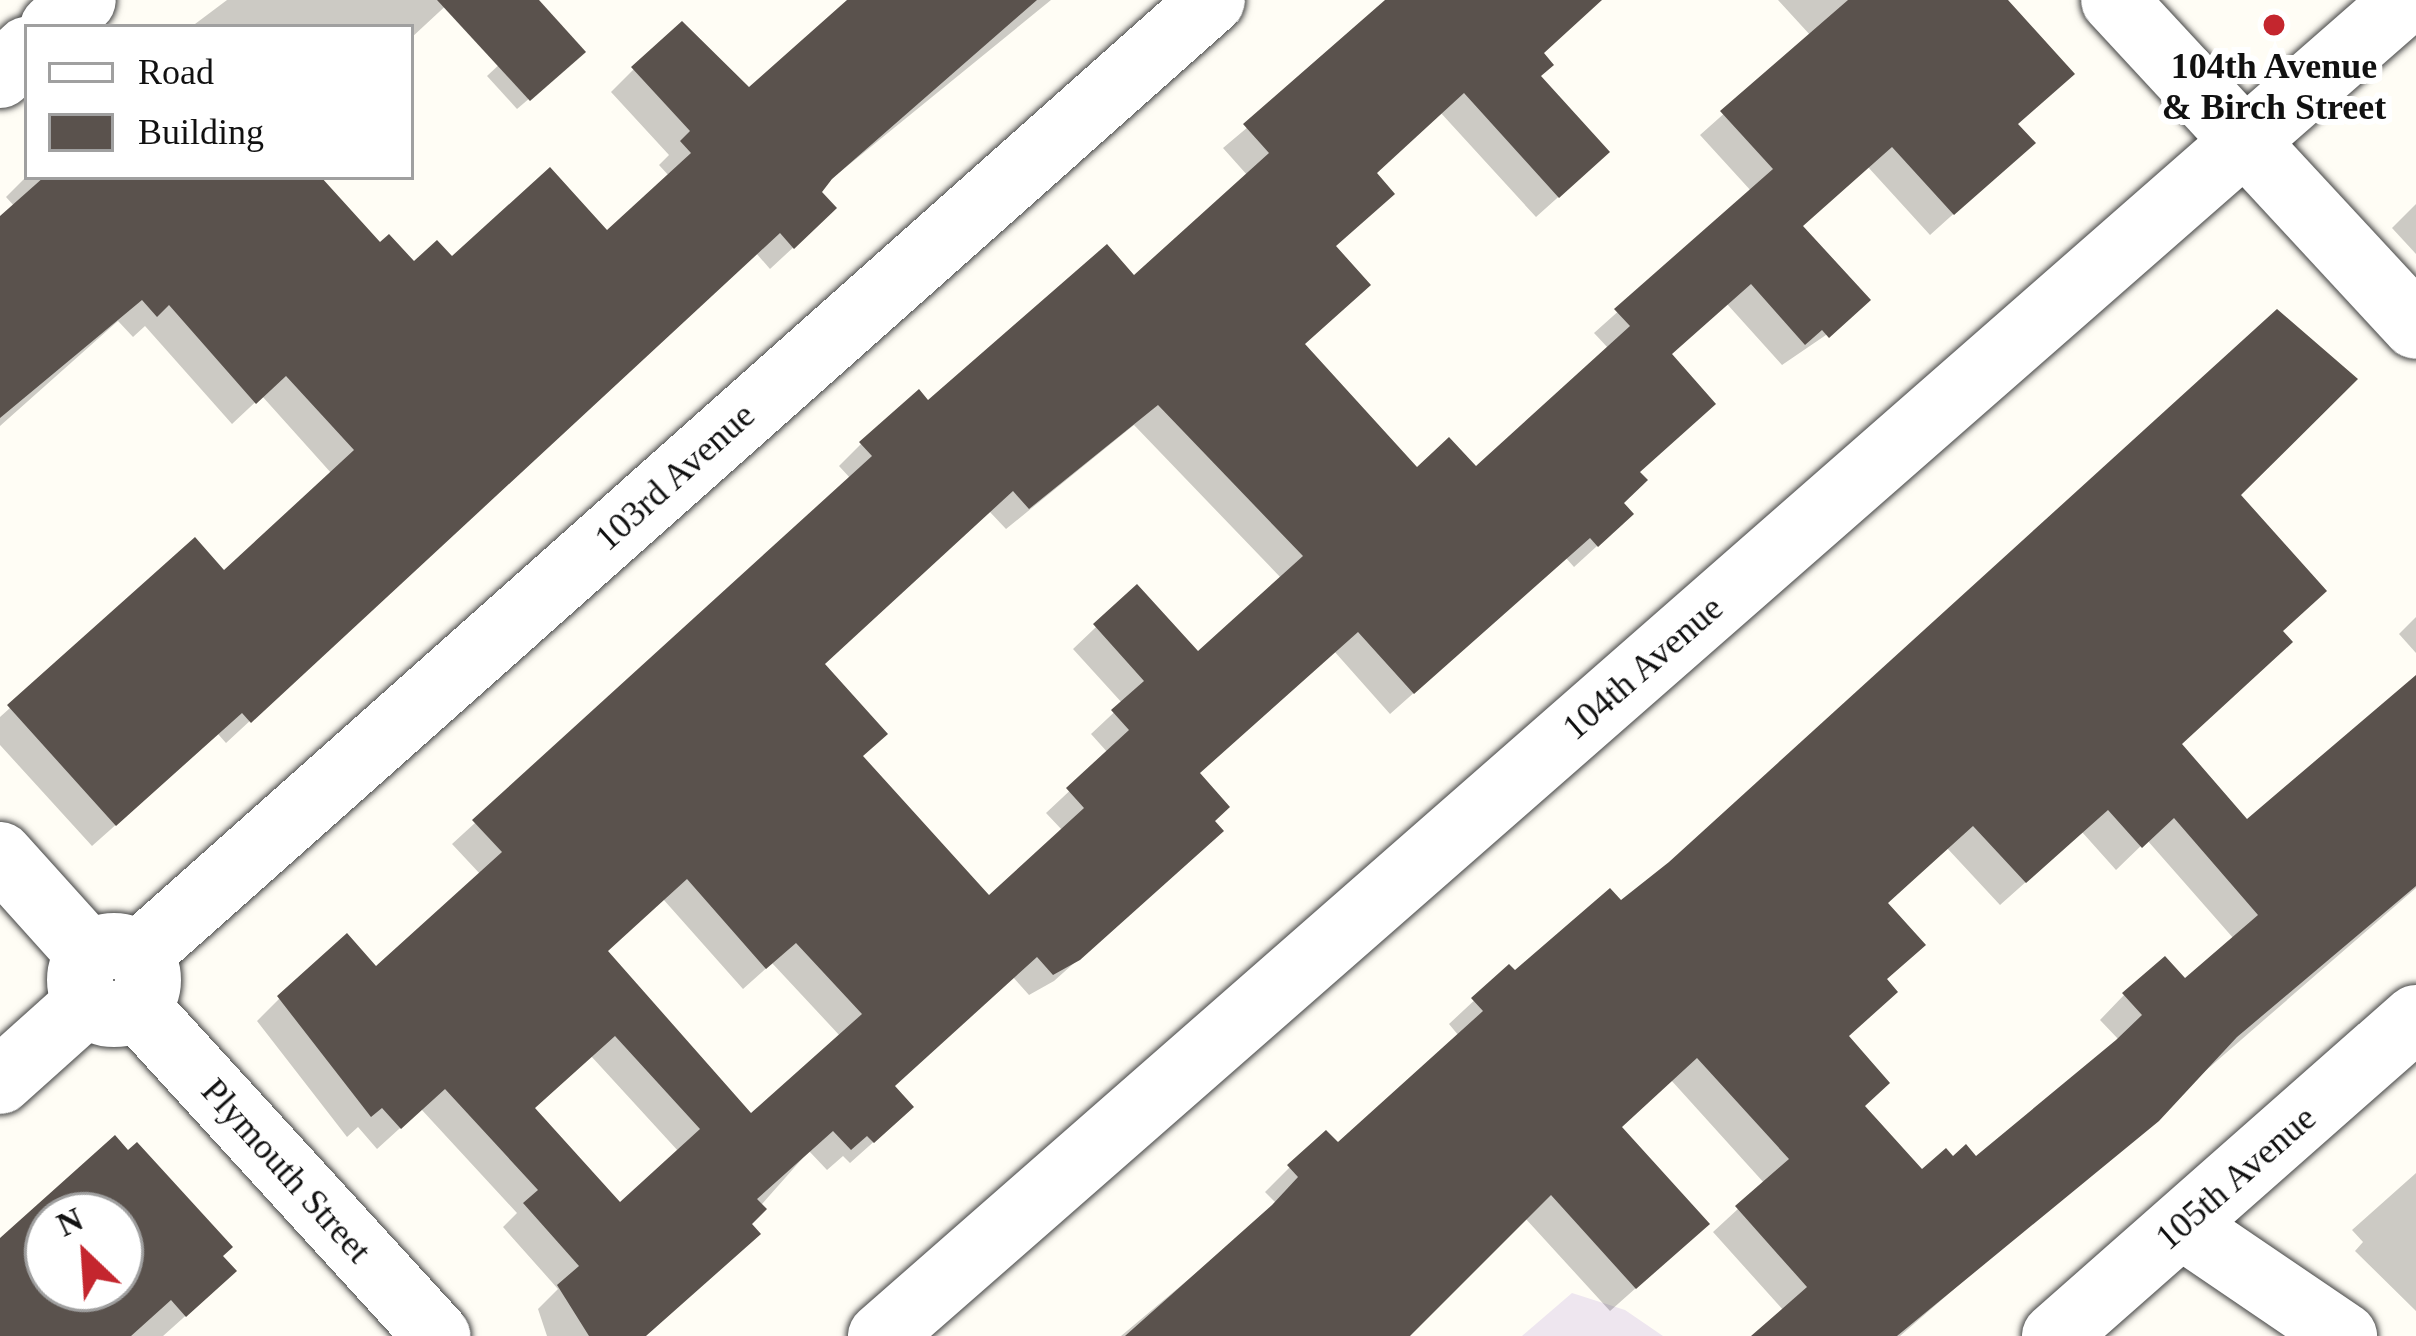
<!DOCTYPE html>
<html>
<head>
<meta charset="utf-8">
<style>
  body { margin:0 }
  #map { position:relative; width:2416px; height:1336px; overflow:hidden; background:#fffdf5; font-family:"Times New Roman",serif }
  div>[style] { position:absolute }
  .industrial>* { inset:0; background:#eee6ef }
  .shadow>* { inset:0; background:#0003 }
  .building>* { inset:0; background:#5a524d }
  .roads { filter:drop-shadow(0 0 3px #444) drop-shadow(0 0 3px #444) }
  .minor>* { height:66px; margin:-33px; padding:0 33px; transform-origin:33px; border-radius:33px; background:#fff }
  .minor>.ring { margin:-33px; padding:0; box-sizing:content-box; background:none; border:66px solid #fff; border-radius:50% }
  .dots>* { width:33px; height:33px; translate:-50% -50%; box-sizing:border-box; border:6px solid #fff; border-radius:50% }
  span { translate:-50% -50%; white-space:nowrap; text-align:center; line-height:1.15; -webkit-text-stroke:12px #fff; paint-order:stroke }
  .poi-label { font-size:36px; color:#111; font-weight:700 }
  .street-label { font-size:36px; color:#111 }
  .legend { position:absolute; left:24px; top:24px; width:390px; height:156px; box-sizing:border-box; background:#fff; border:3px solid #a0a0a0; margin:0; padding:15px 21px; list-style:none; font-size:36px; color:#111 }
  .legend li { display:flex; align-items:center; gap:24px; height:60px }
  .legend b { width:60px; border:3px solid #a0a0a0 }
  .north { position:absolute; left:24px; top:1192px; width:120px; height:120px; box-sizing:border-box; background:#fff; border:3px solid #a0a0a0; border-radius:50%; rotate:335deg; font-size:33px; font-weight:700; line-height:48px; text-align:center; color:#111 }
  .north::after { content:''; display:block; margin:auto; width:42px; height:54px; background:#c4262e; clip-path:polygon(50% 0,100% 100%,50% 72%,0 100%) }
</style>
</head>
<body>
<div id="map">
  <div class="industrial">
    <div style="clip-path:polygon(1572px 1293px,1625px 1310px,1663px 1336px,1522px 1336px)"></div>
  </div>
  <div class="shadow">
    <div style="clip-path:polygon(227px 0,452px 0,411px 38px,411px 27px,191px 27px)"></div>
    <div style="clip-path:polygon(849px 0,1051px 0,824px 185px,811px 231px,770px 269px,756px 253px,226px 743px,218px 734px,92px 846px,0 745px,0 717px,195px 541px,224px 574px,332px 474px,262px 396px,232px 424px,145px 326px,133px 337px,118px 321px,0 426px,0 220px,15px 207px,6px 197px,27px 176px,317px 177px,380px 247px,414px 266px,606px 235px,670px 177px,659px 165px,669px 155px,611px 92px,634px 69px,748px 91px)"></div>
    <div style="clip-path:polygon(evenodd,1399px 0,1601px 0,1541px 54px,1538px 76px,1584px 174px,1536px 217px,1440px 112px,1373px 174px,1333px 247px,1302px 345px,1416px 471px,1475px 470px,1609px 349px,1594px 333px,1752px 192px,1700px 135px,1811px 36px,1778px 0,2004px 0,2009px 164px,1930px 235px,1868px 167px,1800px 227px,1845px 322px,1782px 365px,1727px 304px,1669px 356px,1637px 473px,1608px 536px,1574px 567px,1566px 558px,1390px 714px,1334px 651px,1197px 774px,1211px 821px,1198px 852px,1054px 981px,1029px 995px,1013px 977px,892px 1087px,888px 1129px,850px 1163px,843px 1156px,827px 1170px,809px 1151px,645px 1336px,547px 1336px,538px 1309px,558px 1289px,503px 1227px,517px 1213px,421px 1109px,377px 1149px,358px 1127px,347px 1137px,257px 1021px,279px 999px,376px 971px,481px 875px,452px 844px,851px 479px,839px 466px,861px 444px,918px 393px,928px 404px,1134px 279px,1248px 176px,1223px 148px,1399px 0,1134px 425px,1282px 579px,1198px 655px,1137px 588px,1073px 649px,1123px 704px,1091px 734px,1109px 754px,1046px 813px,1063px 831px,989px 899px,860px 757px,822px 665px,989px 511px,1006px 529px,1134px 425px,1399px 0,663px 899px,743px 989px,772px 963px,841px 1037px,751px 1117px,605px 952px,663px 899px,1399px 0,591px 1056px,679px 1152px,620px 1206px,532px 1109px,591px 1056px)"></div>
    <div style="clip-path:polygon(550px 17px,571px 63px,517px 109px,487px 76px)"></div>
    <div style="clip-path:polygon(2416px 204px,2416px 254px,2392px 228px)"></div>
    <div style="clip-path:polygon(evenodd,2237px 495px,2280px 632px,2179px 745px,2247px 823px,2416px 678px,2416px 888px,1900px 1336px,1755px 1336px,1784px 1311px,1713px 1232px,1765px 1184px,1671px 1080px,1619px 1128px,1681px 1248px,1610px 1311px,1525px 1218px,1408px 1336px,1121px 1336px,1265px 1215px,1276px 1203px,1265px 1192px,1289px 1168px,1338px 1146px,1459px 1036px,1449px 1024px,1509px 968px,1514px 975px,2237px 495px,2082px 832px,2116px 870px,2147px 840px,2234px 939px,2184px 982px,2124px 995px,2100px 1020px,2120px 1041px,1975px 1160px,1922px 1173px,1862px 1107px,1846px 1037px,1884px 980px,1885px 904px,1947px 848px,2000px 905px,2082px 832px)"></div>
    <div style="clip-path:polygon(2416px 617px,2416px 653px,2399px 634px)"></div>
    <div style="clip-path:polygon(evenodd,115px 1139px,219px 1256px,211px 1293px,163px 1336px,0 1336px,0 1245px,115px 1139px,48px 1216px,120px 1216px,120px 1288px,48px 1288px,48px 1216px)"></div>
    <div style="clip-path:polygon(2416px 1173px,2416px 1311px,2355px 1251px,2363px 1242px,2352px 1230px)"></div>
  </div>
  <div class="building">
    <div style="clip-path:polygon(437px 0,539px 0,586px 52px,530px 101px)"></div>
    <div style="clip-path:polygon(847px 0,1037px 0,832px 179px,822px 192px,837px 208px,794px 249px,780px 233px,251px 723px,242px 713px,116px 826px,7px 705px,195px 537px,224px 570px,354px 450px,286px 376px,256px 404px,169px 305px,157px 317px,142px 300px,0 418px,0 216px,44px 177px,321px 177px,380px 242px,389px 234px,414px 261px,437px 240px,452px 256px,550px 167px,607px 230px,691px 153px,680px 141px,690px 131px,631px 67px,682px 21px,749px 87px)"></div>
    <div style="clip-path:polygon(evenodd,1385px 0,1602px 0,1544px 53px,1554px 65px,1541px 76px,1610px 152px,1559px 198px,1464px 93px,1377px 173px,1395px 194px,1336px 246px,1371px 285px,1305px 344px,1417px 467px,1449px 437px,1476px 466px,1630px 326px,1614px 309px,1773px 169px,1720px 111px,1848px 0,2008px 0,2075px 74px,2018px 124px,2036px 143px,1954px 215px,1892px 147px,1803px 226px,1871px 300px,1829px 338px,1822px 330px,1805px 345px,1751px 284px,1672px 354px,1716px 404px,1640px 472px,1648px 480px,1624px 503px,1634px 514px,1598px 547px,1590px 538px,1414px 694px,1358px 632px,1200px 773px,1230px 807px,1215px 821px,1224px 831px,1080px 960px,1053px 975px,1037px 957px,895px 1086px,914px 1107px,874px 1143px,867px 1136px,851px 1150px,833px 1131px,757px 1199px,767px 1209px,752px 1224px,761px 1234px,646px 1336px,589px 1336px,557px 1285px,579px 1266px,523px 1203px,538px 1190px,445px 1089px,401px 1129px,382px 1108px,371px 1117px,277px 996px,347px 933px,376px 966px,502px 852px,472px 820px,872px 456px,859px 442px,919px 389px,928px 400px,1107px 244px,1134px 275px,1269px 153px,1243px 124px,1385px 0,1158px 405px,1303px 556px,1198px 651px,1137px 584px,1093px 624px,1144px 681px,1111px 710px,1129px 730px,1066px 788px,1084px 808px,989px 895px,863px 756px,888px 734px,825px 664px,1013px 491px,1029px 509px,1158px 405px,1385px 0,687px 879px,766px 969px,796px 943px,862px 1014px,751px 1113px,608px 951px,687px 879px,1385px 0,615px 1036px,700px 1129px,620px 1202px,535px 1108px,615px 1036px)"></div>
    <div style="clip-path:polygon(evenodd,2277px 309px,2358px 379px,2241px 495px,2327px 591px,2283px 631px,2293px 642px,2182px 744px,2247px 819px,2416px 675px,2416px 886px,2237px 1037px,2159px 1121px,1897px 1336px,1751px 1336px,1807px 1287px,1735px 1206px,1789px 1159px,1697px 1058px,1622px 1127px,1710px 1224px,1636px 1289px,1551px 1195px,1410px 1336px,1125px 1336px,1272px 1205px,1298px 1177px,1287px 1165px,1326px 1130px,1338px 1142px,1483px 1011px,1471px 998px,1509px 964px,1515px 970px,1610px 888px,1621px 900px,1669px 862px,2277px 309px,2108px 810px,2142px 848px,2174px 818px,2258px 915px,2185px 978px,2165px 956px,2122px 993px,2142px 1015px,2116px 1040px,1976px 1156px,1966px 1144px,1953px 1156px,1946px 1148px,1922px 1169px,1865px 1106px,1890px 1083px,1849px 1036px,1898px 992px,1887px 979px,1926px 945px,1888px 903px,1973px 826px,2026px 883px,2108px 810px)"></div>
    <div style="clip-path:polygon(evenodd,115px 1135px,128px 1150px,137px 1142px,233px 1247px,223px 1256px,237px 1271px,186px 1317px,171px 1300px,131px 1336px,0 1336px,0 1238px,115px 1135px,48px 1216px,120px 1216px,120px 1288px,48px 1288px,48px 1216px)"></div>
  </div>
  <div class="roads">
    <div class="minor">
      <div style="left:2114px;top:0;width:444px;rotate:47.2deg"></div>
      <div style="left:53px;top:27px;width:40px;rotate:-42deg"></div>
      <div style="left:0;top:75px;width:37px;rotate:-43deg"></div>
      <div style="left:0;top:855px;width:135px;rotate:48deg"></div>
      <div class="ring" style="left:80px;top:946px;width:2px;height:2px"></div>
      <div style="left:138px;top:955px;width:1437px;rotate:-41.64deg"></div>
      <div style="left:136px;top:1006px;width:447px;rotate:47.6deg"></div>
      <div style="left:0;top:1081px;width:118px;rotate:-41.9deg"></div>
      <div style="left:2182px;top:1226px;width:196px;rotate:34.2deg"></div>
      <div style="left:881px;top:1336px;width:2027px;rotate:-41.22deg"></div>
      <div style="left:2055px;top:1336px;width:481px;rotate:-41.4deg"></div>
    </div>
  </div>
  <div class="dots">
    <div style="left:2274px;top:25px;background:#c4262e"></div>
  </div>
  <div class="poi-label">
    <span style="left:2274px;top:87px">104th Avenue<br>&amp; Birch Street</span>
  </div>
  <div class="street-label">
    <span style="left:675px;top:477px;rotate:-42deg">103rd Avenue</span>
    <span style="left:1643px;top:668px;rotate:-41deg">104th Avenue</span>
    <span style="left:286px;top:1171px;rotate:48deg">Plymouth Street</span>
    <span style="left:2236px;top:1178px;rotate:-41deg">105th Avenue</span>
  </div>
  <ul class="legend">
  <li><b style="height:15px;background:#fff"></b>Road</li>
  <li><b style="height:33px;background:#5a524d"></b>Building</li>
  </ul>
  <div class="north">N</div>
</div>
</body>
</html>
